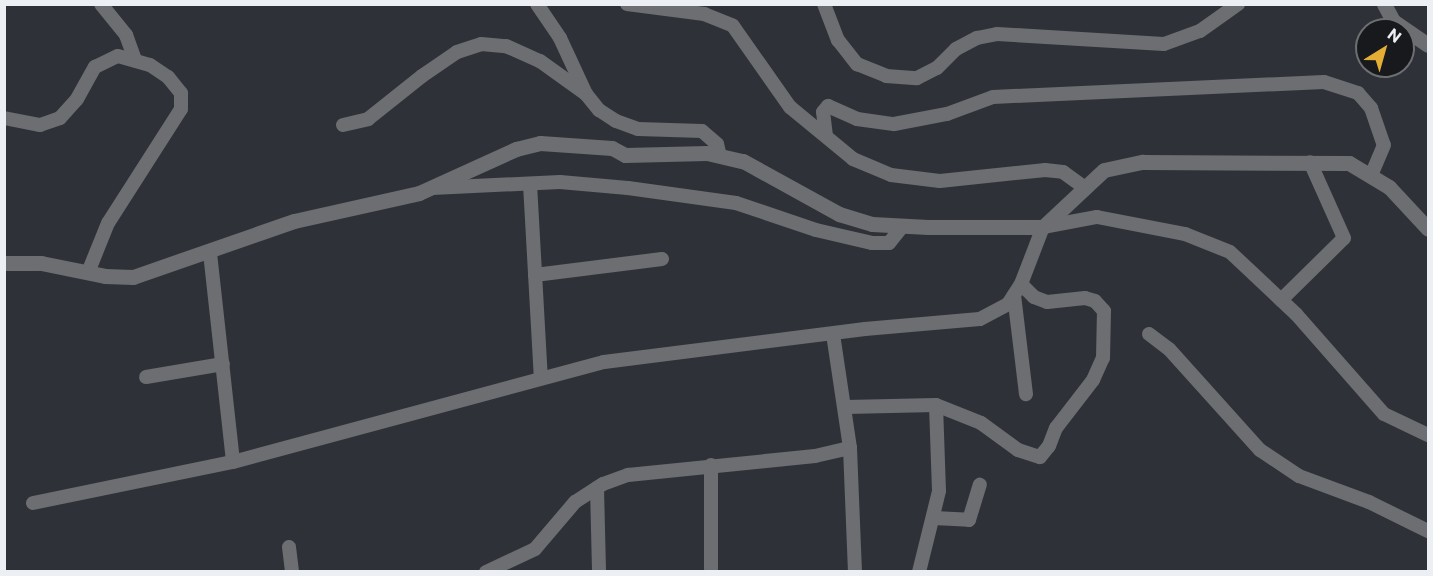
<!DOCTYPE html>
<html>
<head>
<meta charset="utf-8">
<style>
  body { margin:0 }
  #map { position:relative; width:1433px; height:576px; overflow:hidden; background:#2e3238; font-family:Commissioner,sans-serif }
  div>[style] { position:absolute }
  .minor>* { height:14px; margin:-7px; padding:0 7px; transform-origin:7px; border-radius:7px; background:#6c6e71 }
  .tertiary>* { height:15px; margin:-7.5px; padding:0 7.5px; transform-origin:7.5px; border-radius:7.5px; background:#6c6e71 }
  span { translate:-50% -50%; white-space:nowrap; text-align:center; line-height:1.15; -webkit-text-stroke:6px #18191c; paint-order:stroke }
  .frame { position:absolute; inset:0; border:6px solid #eceff3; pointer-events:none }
  .north { position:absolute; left:1355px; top:18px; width:60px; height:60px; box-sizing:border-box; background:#18191c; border:2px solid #6d6f72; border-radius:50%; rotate:37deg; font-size:16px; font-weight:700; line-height:24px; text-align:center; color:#eceff3 }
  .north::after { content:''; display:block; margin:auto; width:21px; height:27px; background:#e4ad35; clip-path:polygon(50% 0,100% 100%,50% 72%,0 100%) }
</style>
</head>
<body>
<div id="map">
  <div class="minor">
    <div style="left:101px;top:4px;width:40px;rotate:51deg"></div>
    <div style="left:126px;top:35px;width:27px;rotate:70deg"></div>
    <div style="left:537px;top:4px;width:41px;rotate:55.9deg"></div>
    <div style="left:560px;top:38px;width:62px;rotate:65.1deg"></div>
    <div style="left:586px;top:94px;width:21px;rotate:51deg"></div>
    <div style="left:599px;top:110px;width:20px;rotate:33deg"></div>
    <div style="left:616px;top:121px;width:23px;rotate:20deg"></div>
    <div style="left:638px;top:129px;width:64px;rotate:1.8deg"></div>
    <div style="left:702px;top:131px;width:20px;rotate:41deg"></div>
    <div style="left:717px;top:144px;width:12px;rotate:76deg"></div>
    <div style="left:627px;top:4px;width:78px;rotate:7.4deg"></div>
    <div style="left:704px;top:14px;width:31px;rotate:22deg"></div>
    <div style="left:733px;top:26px;width:99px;rotate:54.9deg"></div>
    <div style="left:790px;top:107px;width:82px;rotate:39.5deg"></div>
    <div style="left:853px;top:159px;width:41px;rotate:22.8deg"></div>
    <div style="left:891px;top:175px;width:49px;rotate:7deg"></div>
    <div style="left:940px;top:181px;width:106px;rotate:-6deg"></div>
    <div style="left:1045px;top:170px;width:18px;rotate:6deg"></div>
    <div style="left:1063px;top:172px;width:26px;rotate:36deg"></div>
    <div style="left:824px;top:4px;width:39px;rotate:69deg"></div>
    <div style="left:838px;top:40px;width:31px;rotate:52deg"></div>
    <div style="left:857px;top:64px;width:31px;rotate:22deg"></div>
    <div style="left:886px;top:76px;width:31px;rotate:4deg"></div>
    <div style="left:917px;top:78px;width:22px;rotate:-27deg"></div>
    <div style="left:937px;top:68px;width:27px;rotate:-45deg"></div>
    <div style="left:956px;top:49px;width:24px;rotate:-28deg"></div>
    <div style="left:977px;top:38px;width:20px;rotate:-11deg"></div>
    <div style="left:997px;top:34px;width:167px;rotate:3.4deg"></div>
    <div style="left:1164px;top:44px;width:38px;rotate:-20deg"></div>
    <div style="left:1200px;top:31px;width:47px;rotate:-35.4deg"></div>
    <div style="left:4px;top:118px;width:37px;rotate:11deg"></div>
    <div style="left:40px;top:125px;width:21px;rotate:-19deg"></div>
    <div style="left:60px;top:118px;width:25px;rotate:-48deg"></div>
    <div style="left:77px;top:99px;width:37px;rotate:-61deg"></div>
    <div style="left:95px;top:67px;width:25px;rotate:-26deg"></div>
    <div style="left:118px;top:56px;width:33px;rotate:16deg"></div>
    <div style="left:150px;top:65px;width:22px;rotate:34deg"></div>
    <div style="left:168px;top:77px;width:21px;rotate:51deg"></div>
    <div style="left:181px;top:93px;width:16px;rotate:90deg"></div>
    <div style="left:181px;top:109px;width:135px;rotate:122.6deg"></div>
    <div style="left:108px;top:223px;width:51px;rotate:112deg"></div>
    <div style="left:343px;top:125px;width:26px;rotate:-13deg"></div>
    <div style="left:368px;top:119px;width:69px;rotate:-38.5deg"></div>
    <div style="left:422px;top:76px;width:42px;rotate:-34.4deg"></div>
    <div style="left:457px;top:52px;width:25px;rotate:-18deg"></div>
    <div style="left:481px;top:44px;width:25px;rotate:5deg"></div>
    <div style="left:506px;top:46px;width:37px;rotate:24deg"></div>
    <div style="left:540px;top:61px;width:57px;rotate:35.7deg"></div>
    <div style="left:826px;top:136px;width:24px;rotate:-97deg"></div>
    <div style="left:823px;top:112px;width:8px;rotate:-50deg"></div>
    <div style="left:828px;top:106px;width:32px;rotate:24deg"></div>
    <div style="left:857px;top:119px;width:37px;rotate:8deg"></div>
    <div style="left:894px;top:124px;width:54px;rotate:-10.7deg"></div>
    <div style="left:947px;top:114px;width:49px;rotate:-20.3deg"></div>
    <div style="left:993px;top:97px;width:331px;rotate:-2.6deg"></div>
    <div style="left:1324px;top:82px;width:36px;rotate:18deg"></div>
    <div style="left:1358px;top:93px;width:20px;rotate:49deg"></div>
    <div style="left:1371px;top:108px;width:39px;rotate:71deg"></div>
    <div style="left:1384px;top:145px;width:30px;rotate:113deg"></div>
    <div style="left:530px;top:184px;width:194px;rotate:86.8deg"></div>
    <div style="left:432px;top:188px;width:128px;rotate:-2.7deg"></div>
    <div style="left:560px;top:182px;width:68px;rotate:5deg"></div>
    <div style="left:628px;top:188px;width:109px;rotate:7.9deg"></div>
    <div style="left:736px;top:203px;width:84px;rotate:18.6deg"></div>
    <div style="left:816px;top:230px;width:57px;rotate:13.1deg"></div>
    <div style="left:872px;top:243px;width:17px"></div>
    <div style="left:889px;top:243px;width:22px;rotate:-51deg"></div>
    <div style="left:210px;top:253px;width:210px;rotate:83.7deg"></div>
    <div style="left:535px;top:275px;width:128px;rotate:-7.2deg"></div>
    <div style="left:1014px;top:295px;width:100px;rotate:83.1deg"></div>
    <div style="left:1281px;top:300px;width:88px;rotate:-44.5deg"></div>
    <div style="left:1344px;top:238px;width:83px;rotate:-114.1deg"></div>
    <div style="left:833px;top:334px;width:115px;rotate:81.5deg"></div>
    <div style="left:850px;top:448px;width:124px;rotate:87.7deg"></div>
    <div style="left:1149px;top:334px;width:25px;rotate:37deg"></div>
    <div style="left:1169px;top:349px;width:136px;rotate:48deg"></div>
    <div style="left:1260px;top:450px;width:47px;rotate:33.7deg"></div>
    <div style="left:1299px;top:476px;width:75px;rotate:20.4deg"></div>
    <div style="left:1369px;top:502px;width:66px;rotate:26.2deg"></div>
    <div style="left:146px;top:377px;width:78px;rotate:-9.6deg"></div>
    <div style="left:846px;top:407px;width:90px;rotate:-1.3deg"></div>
    <div style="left:936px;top:405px;width:48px;rotate:21.8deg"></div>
    <div style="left:981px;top:423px;width:46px;rotate:36.1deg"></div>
    <div style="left:1018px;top:450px;width:23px;rotate:18deg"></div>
    <div style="left:1040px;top:457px;width:14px;rotate:-51deg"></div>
    <div style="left:1049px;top:446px;width:19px;rotate:-69deg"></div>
    <div style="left:1056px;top:428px;width:61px;rotate:-52.4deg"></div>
    <div style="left:1093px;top:380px;width:24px;rotate:-66deg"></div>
    <div style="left:1103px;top:358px;width:47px;rotate:-88.8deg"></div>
    <div style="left:1104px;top:311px;width:13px;rotate:-132deg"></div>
    <div style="left:1095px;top:301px;width:10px;rotate:-163deg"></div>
    <div style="left:1085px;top:298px;width:38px;rotate:174deg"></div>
    <div style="left:1047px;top:302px;width:14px;rotate:-159deg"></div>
    <div style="left:1034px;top:297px;width:18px;rotate:-135deg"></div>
    <div style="left:711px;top:465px;width:104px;rotate:90deg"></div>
    <div style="left:597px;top:488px;width:84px;rotate:88.6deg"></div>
    <div style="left:33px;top:503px;width:204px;rotate:-11.6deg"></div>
    <div style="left:233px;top:462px;width:384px;rotate:-15.1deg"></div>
    <div style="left:604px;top:362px;width:263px;rotate:-7.2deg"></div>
    <div style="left:865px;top:329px;width:115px;rotate:-5deg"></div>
    <div style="left:980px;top:319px;width:32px;rotate:-28deg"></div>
    <div style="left:1008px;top:304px;width:24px;rotate:-57deg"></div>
    <div style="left:1021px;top:284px;width:61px;rotate:-68.9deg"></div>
    <div style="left:1043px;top:227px;width:55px;rotate:-10.5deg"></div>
    <div style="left:1097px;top:217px;width:90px;rotate:10.9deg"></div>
    <div style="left:1185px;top:234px;width:48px;rotate:21.8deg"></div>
    <div style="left:1230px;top:252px;width:91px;rotate:43.2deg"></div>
    <div style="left:1296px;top:314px;width:133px;rotate:48.7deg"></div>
    <div style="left:1384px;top:414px;width:49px;rotate:25.5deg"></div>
    <div style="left:934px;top:518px;width:35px;rotate:3deg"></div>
    <div style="left:969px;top:520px;width:37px;rotate:-73deg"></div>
    <div style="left:289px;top:547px;width:25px;rotate:83deg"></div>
    <div style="left:486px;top:572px;width:54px;rotate:-25.1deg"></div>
    <div style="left:535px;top:549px;width:62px;rotate:-49.6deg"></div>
    <div style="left:575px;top:502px;width:33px;rotate:-33deg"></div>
    <div style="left:603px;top:484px;width:27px;rotate:-20deg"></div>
    <div style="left:628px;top:475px;width:188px;rotate:-5.8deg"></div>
    <div style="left:815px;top:456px;width:36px;rotate:-13deg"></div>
    <div style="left:919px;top:572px;width:83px;rotate:-76.1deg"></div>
    <div style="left:939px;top:491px;width:86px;rotate:-92deg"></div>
  </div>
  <div class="tertiary">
    <div style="left:1384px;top:4px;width:19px;rotate:62deg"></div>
    <div style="left:1393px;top:21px;width:42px;rotate:34.4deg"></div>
    <div style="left:4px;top:263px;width:37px"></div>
    <div style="left:41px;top:263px;width:65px;rotate:11.5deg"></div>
    <div style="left:105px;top:276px;width:28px;rotate:2deg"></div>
    <div style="left:133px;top:277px;width:170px;rotate:-19.2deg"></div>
    <div style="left:294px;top:221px;width:128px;rotate:-12.6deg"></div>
    <div style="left:419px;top:193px;width:107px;rotate:-24.4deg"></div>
    <div style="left:516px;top:149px;width:25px;rotate:-14deg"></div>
    <div style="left:540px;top:143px;width:72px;rotate:4deg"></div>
    <div style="left:612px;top:148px;width:15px;rotate:28deg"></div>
    <div style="left:625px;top:155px;width:82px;rotate:-1.4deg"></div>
    <div style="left:707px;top:153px;width:37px;rotate:13deg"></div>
    <div style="left:743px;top:161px;width:110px;rotate:28.9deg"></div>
    <div style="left:839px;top:214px;width:34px;rotate:17deg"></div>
    <div style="left:872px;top:224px;width:56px;rotate:3.1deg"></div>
    <div style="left:928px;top:227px;width:115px"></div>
    <div style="left:1043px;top:227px;width:83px;rotate:-43.1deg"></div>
    <div style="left:1104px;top:170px;width:40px;rotate:-12deg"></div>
    <div style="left:1143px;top:162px;width:206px;rotate:0.3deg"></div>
    <div style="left:1349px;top:163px;width:47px;rotate:31deg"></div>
    <div style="left:1389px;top:187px;width:57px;rotate:47.1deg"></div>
  </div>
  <div class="frame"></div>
  <div class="north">N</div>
</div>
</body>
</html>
